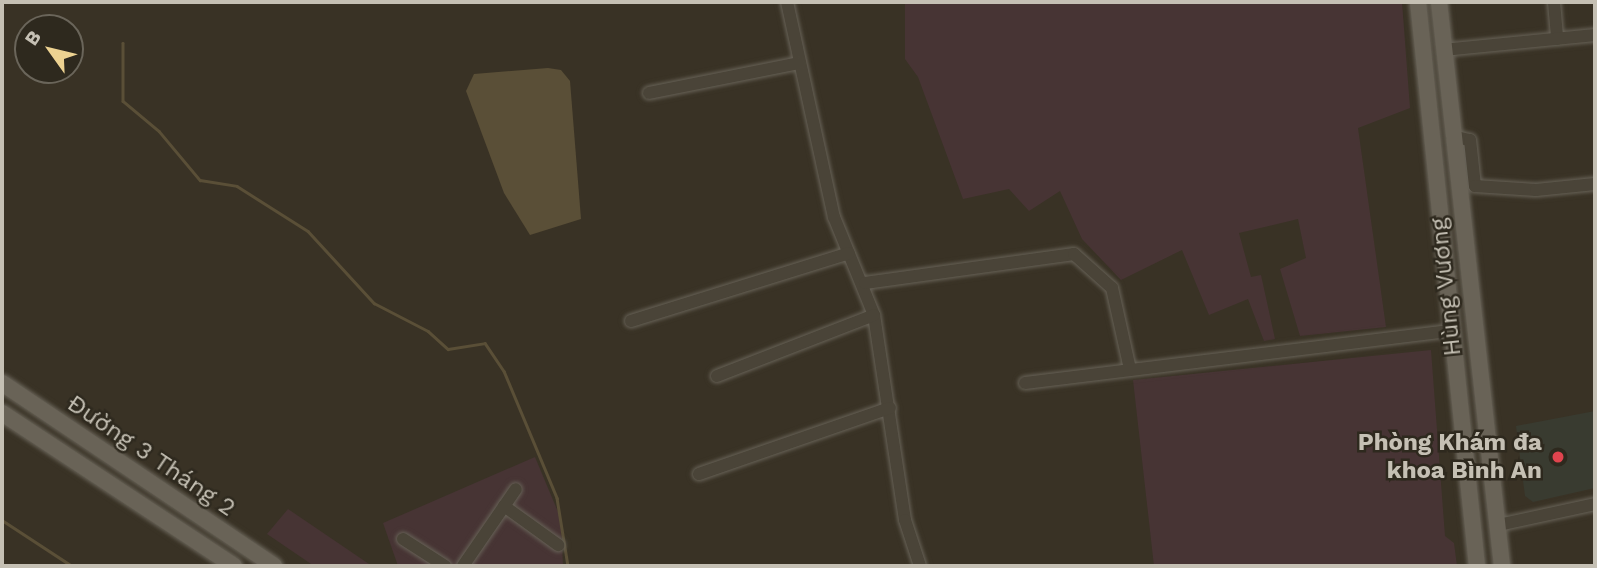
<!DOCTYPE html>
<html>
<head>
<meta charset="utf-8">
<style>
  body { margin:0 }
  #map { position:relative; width:1597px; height:568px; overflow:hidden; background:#393225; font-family:"Work Sans",sans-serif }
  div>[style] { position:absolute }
  .medical>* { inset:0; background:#393b30 }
  .green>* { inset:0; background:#473434 }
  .water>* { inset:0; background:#5a4f37 }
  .stream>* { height:2.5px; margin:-1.25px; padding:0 1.25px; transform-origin:1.25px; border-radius:1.25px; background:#5a4f37 }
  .roads { filter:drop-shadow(0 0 2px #676257) drop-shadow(0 0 2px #676257) }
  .minor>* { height:12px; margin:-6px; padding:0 6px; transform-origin:6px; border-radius:6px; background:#4a4438 }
  .major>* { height:16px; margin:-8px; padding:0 8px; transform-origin:8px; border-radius:8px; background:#696357 }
  .dots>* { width:19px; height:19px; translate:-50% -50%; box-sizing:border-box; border:4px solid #2e291e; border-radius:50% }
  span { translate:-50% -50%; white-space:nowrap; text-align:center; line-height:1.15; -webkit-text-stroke:5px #2e291e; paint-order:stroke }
  .street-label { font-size:24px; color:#c5c0b4 }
  .poi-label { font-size:24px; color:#c5c0b4; font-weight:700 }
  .right { translate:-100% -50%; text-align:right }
  .frame { position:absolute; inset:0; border:4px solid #c5c0b4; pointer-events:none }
  .north { position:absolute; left:14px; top:14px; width:70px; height:70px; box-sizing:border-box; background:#2e291e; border:2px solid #6a655a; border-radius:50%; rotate:304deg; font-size:19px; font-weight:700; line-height:28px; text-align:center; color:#c5c0b4 }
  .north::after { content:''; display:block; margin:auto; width:24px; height:32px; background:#edd291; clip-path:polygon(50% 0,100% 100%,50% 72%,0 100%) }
</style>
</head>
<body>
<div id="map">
  <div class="medical">
    <div style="clip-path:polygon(1595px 411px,1595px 488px,1533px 502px,1525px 496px,1516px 426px)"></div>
  </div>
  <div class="green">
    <div style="clip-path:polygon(905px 2px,1402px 2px,1410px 108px,1358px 128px,1386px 327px,1300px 336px,1280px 269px,1306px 258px,1298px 219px,1239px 233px,1251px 277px,1261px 275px,1275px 339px,1264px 341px,1248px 299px,1209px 315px,1182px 250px,1121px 280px,1082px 239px,1060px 191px,1029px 211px,1009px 189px,963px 199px,918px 77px,905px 59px)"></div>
    <div style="clip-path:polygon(1431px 350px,1445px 536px,1454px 543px,1457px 566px,1154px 566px,1133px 380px)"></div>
    <div style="clip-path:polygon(535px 457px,561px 519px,563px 566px,398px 566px,383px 523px)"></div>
    <div style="clip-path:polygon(288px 509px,372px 566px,314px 566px,267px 534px)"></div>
  </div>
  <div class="water">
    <div style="clip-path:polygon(548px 68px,561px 70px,570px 81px,581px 219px,530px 235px,504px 193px,466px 91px,474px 74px)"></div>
  </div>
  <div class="stream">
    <div style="left:123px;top:43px;width:58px;rotate:90deg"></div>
    <div style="left:123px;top:101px;width:47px;rotate:39.8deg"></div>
    <div style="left:159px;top:131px;width:64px;rotate:50.1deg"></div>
    <div style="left:200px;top:180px;width:37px;rotate:9deg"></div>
    <div style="left:237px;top:186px;width:84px;rotate:32.4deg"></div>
    <div style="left:308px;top:231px;width:98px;rotate:47.5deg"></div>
    <div style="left:374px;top:303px;width:61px;rotate:27.4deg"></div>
    <div style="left:428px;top:331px;width:27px;rotate:42deg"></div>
    <div style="left:448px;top:349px;width:37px;rotate:-9deg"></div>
    <div style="left:485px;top:343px;width:34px;rotate:56deg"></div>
    <div style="left:504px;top:371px;width:138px;rotate:67.3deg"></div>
    <div style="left:557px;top:498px;width:69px;rotate:80.8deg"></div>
    <div style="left:2px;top:520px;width:84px;rotate:33.3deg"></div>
  </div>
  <div class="roads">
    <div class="minor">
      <div style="left:787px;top:2px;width:220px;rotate:77.7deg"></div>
      <div style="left:834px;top:217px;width:106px;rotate:67.8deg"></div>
      <div style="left:874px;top:315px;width:207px;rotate:81.4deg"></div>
      <div style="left:905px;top:520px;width:48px;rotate:71.9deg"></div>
      <div style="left:1554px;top:2px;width:37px;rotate:85deg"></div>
      <div style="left:1443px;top:50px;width:153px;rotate:-5.6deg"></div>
      <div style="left:649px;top:93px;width:153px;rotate:-11.3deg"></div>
      <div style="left:1452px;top:136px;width:18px;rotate:13deg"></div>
      <div style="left:1470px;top:140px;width:46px;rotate:83.8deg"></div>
      <div style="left:1475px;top:186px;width:61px;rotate:3.8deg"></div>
      <div style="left:1536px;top:190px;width:59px;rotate:-5.8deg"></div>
      <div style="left:865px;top:283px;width:211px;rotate:-7.9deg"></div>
      <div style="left:1074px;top:254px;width:51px;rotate:41.8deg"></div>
      <div style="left:1112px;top:288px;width:83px;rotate:77.5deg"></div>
      <div style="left:631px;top:321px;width:228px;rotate:-17.3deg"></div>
      <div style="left:717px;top:376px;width:168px;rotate:-21.2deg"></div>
      <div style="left:1025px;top:383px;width:428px;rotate:-7deg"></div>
      <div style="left:699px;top:474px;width:202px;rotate:-19.1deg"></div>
      <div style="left:504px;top:506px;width:67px;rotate:35.8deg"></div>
      <div style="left:1498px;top:525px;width:99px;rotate:-12.2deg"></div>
      <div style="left:403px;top:539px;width:50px;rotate:32.7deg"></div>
      <div style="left:463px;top:566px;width:93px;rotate:-55.5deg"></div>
    </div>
    <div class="major">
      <div style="left:1418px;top:2px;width:567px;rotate:84.03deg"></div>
      <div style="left:1439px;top:2px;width:568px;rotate:83.63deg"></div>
      <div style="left:2px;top:383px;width:328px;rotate:33.9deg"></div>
      <div style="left:2px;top:413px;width:278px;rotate:33.4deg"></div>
    </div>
  </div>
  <div class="dots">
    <div style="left:1558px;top:457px;background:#e0444e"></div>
  </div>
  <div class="street-label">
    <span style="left:1446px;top:287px;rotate:-96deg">Hùng Vương</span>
    <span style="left:151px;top:456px;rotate:34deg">Đường 3 Tháng 2</span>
  </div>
  <div class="poi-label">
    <span class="right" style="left:1542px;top:457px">Phòng Khám đa<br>khoa Bình An</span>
  </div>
  <div class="frame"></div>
  <div class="north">B</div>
</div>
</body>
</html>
